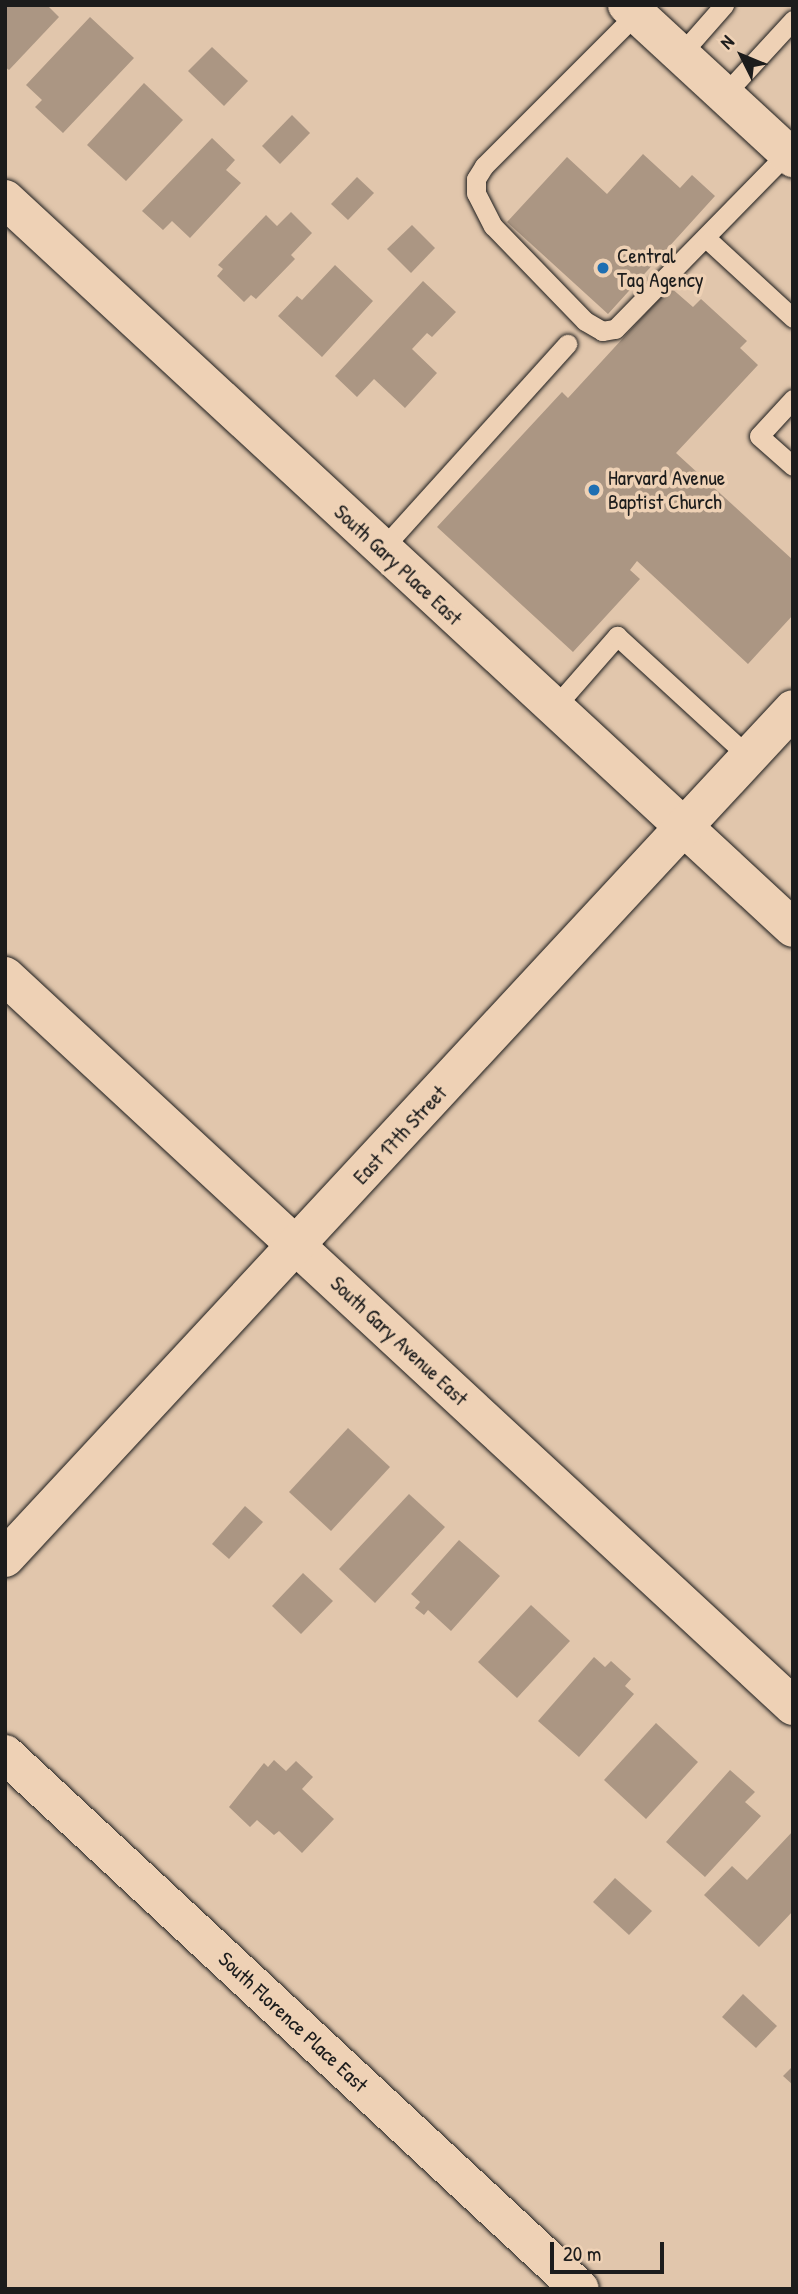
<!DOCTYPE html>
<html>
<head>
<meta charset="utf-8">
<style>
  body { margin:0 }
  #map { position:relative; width:798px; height:2294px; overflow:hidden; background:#e1c6ac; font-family:"Patrick Hand",sans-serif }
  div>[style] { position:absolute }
  .building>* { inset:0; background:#ab9683 }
  .roads { filter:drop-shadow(0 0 2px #1c1c1c) drop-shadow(0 0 2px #1c1c1c) }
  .service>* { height:19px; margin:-9.5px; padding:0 9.5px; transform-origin:9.5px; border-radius:9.5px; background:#eed1b5 }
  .minor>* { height:38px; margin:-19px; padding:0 19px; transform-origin:19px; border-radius:19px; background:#eed1b5 }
  .secondary>* { height:38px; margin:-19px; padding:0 19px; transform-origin:19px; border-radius:19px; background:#eed1b5 }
  .dots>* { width:19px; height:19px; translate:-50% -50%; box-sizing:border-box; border:4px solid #eed1b5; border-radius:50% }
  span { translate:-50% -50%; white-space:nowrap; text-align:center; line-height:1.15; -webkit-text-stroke:7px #eed1b5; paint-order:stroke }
  .poi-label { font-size:21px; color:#1c1c1c }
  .left { translate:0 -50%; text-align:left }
  .street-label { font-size:21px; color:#1c1c1c }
  .frame { position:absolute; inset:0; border:7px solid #1c1c1c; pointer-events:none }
  .north { position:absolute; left:707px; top:21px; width:70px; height:70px; -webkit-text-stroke:5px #eed1b5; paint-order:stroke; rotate:313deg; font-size:19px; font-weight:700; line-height:28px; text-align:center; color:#1c1c1c }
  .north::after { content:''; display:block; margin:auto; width:24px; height:32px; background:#1c1c1c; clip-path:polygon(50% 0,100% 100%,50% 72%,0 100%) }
  .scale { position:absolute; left:550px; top:2242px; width:114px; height:32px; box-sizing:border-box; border:4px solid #1c1c1c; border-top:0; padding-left:9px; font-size:21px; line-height:24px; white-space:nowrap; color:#1c1c1c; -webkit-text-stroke:5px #eed1b5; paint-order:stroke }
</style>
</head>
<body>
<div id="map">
  <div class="building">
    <div style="clip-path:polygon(5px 5px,47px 5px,59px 17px,9px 70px,5px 67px)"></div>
    <div style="clip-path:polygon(90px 17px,134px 58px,63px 133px,35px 107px,42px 100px,26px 85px)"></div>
    <div style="clip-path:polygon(212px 47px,248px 81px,224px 106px,188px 71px)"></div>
    <div style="clip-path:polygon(144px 83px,183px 120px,126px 181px,87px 145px)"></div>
    <div style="clip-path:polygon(292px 115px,310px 133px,280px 164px,262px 146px)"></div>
    <div style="clip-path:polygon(212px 138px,235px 160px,226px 170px,241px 183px,190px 238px,172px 221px,163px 230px,142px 211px)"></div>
    <div style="clip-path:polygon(643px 154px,680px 188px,692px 175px,715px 196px,608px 314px,507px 222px,567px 157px,607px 194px)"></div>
    <div style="clip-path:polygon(357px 177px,374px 193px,348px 220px,331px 204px)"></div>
    <div style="clip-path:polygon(291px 212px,312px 233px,291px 255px,295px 259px,256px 299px,251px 295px,244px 302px,217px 276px,223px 269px,218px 265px,266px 215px,277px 226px)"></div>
    <div style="clip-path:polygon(412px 225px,435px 248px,411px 273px,387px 249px)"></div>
    <div style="clip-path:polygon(335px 265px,373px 301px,322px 357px,278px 316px,297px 296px,302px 300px)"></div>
    <div style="clip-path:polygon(423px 281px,456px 312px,432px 337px,427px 333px,412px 349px,437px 373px,405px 408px,374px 379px,357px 397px,335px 376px)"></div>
    <div style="clip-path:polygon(670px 287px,693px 307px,701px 299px,747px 341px,740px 348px,758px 365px,676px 453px,793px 560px,793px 615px,748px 664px,637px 561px,630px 570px,640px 579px,573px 652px,437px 527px,562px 392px,568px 398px)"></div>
    <div style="clip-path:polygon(348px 1428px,390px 1467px,331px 1531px,289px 1492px)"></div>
    <div style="clip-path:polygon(409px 1494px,445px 1527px,375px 1603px,339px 1569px)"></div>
    <div style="clip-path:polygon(245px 1506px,263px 1522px,229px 1559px,212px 1544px)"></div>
    <div style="clip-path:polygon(459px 1540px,500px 1576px,451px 1631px,428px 1610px,424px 1615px,415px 1608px,420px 1602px,411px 1594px)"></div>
    <div style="clip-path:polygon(303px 1573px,333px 1601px,301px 1634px,272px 1606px)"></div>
    <div style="clip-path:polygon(531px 1605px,570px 1641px,517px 1698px,478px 1662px)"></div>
    <div style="clip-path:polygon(594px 1657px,605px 1667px,611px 1661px,631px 1679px,625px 1686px,634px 1694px,579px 1757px,538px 1721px)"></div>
    <div style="clip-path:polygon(656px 1723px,698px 1762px,646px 1819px,604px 1780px)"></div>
    <div style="clip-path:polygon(274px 1760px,286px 1771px,296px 1761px,313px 1777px,302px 1789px,334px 1819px,302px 1853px,279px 1831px,274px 1835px,257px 1820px,250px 1827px,229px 1807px,264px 1763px,268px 1767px)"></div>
    <div style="clip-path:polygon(730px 1770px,755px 1792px,745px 1802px,761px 1816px,705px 1877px,666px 1842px)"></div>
    <div style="clip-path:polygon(793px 1831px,793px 1911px,759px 1947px,704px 1895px,732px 1866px,747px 1880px)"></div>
    <div style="clip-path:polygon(615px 1878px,652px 1911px,629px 1935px,593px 1902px)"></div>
    <div style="clip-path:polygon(743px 1994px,777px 2026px,756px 2048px,722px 2017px)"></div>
    <div style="clip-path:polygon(793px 2066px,793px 2085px,783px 2076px)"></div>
  </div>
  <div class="roads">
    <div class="service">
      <div style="left:636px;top:14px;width:215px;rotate:135deg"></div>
      <div style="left:484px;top:166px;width:15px;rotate:122deg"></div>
      <div style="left:476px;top:179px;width:14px;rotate:90deg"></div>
      <div style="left:476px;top:193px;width:37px;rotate:63deg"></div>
      <div style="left:493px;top:226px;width:132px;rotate:45.9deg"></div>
      <div style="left:585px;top:321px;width:20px;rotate:30deg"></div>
      <div style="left:602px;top:331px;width:13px;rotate:-9deg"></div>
      <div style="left:615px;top:329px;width:252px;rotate:-45.6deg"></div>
      <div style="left:680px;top:55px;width:67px;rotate:-48.7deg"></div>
      <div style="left:724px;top:95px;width:102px;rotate:-47.4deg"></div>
      <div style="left:706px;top:238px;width:118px;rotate:42.6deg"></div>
      <div style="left:793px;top:399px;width:50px;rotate:132.6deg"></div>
      <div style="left:759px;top:436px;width:45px;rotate:41.4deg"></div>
      <div style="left:381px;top:550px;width:278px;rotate:-47.9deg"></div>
      <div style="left:554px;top:708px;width:96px;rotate:-48.8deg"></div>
      <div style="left:617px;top:636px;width:179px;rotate:42.5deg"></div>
    </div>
    <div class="minor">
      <div style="left:5px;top:199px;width:1073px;rotate:42.77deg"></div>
      <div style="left:5px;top:976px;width:1074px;rotate:42.81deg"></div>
      <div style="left:5px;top:1558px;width:1158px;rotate:-47.13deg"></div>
      <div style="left:5px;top:1754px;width:785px;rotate:42.94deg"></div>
    </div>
    <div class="secondary">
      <div style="left:627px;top:5px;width:226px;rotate:42.7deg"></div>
    </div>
  </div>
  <div class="dots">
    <div style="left:603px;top:268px;background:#1f6fb2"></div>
    <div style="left:594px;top:490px;background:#1f6fb2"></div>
  </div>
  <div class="poi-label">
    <span class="left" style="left:617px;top:268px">Central<br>Tag Agency</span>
    <span class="left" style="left:608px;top:490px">Harvard Avenue<br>Baptist Church</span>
  </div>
  <div class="street-label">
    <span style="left:398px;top:565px;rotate:43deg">South Gary Place East</span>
    <span style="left:400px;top:1135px;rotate:-47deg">East 17th Street</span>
    <span style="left:399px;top:1341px;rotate:43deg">South Gary Avenue East</span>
    <span style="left:293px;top:2022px;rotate:43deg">South Florence Place East</span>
  </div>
  <div class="frame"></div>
  <div class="north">N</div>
  <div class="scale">20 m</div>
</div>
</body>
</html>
